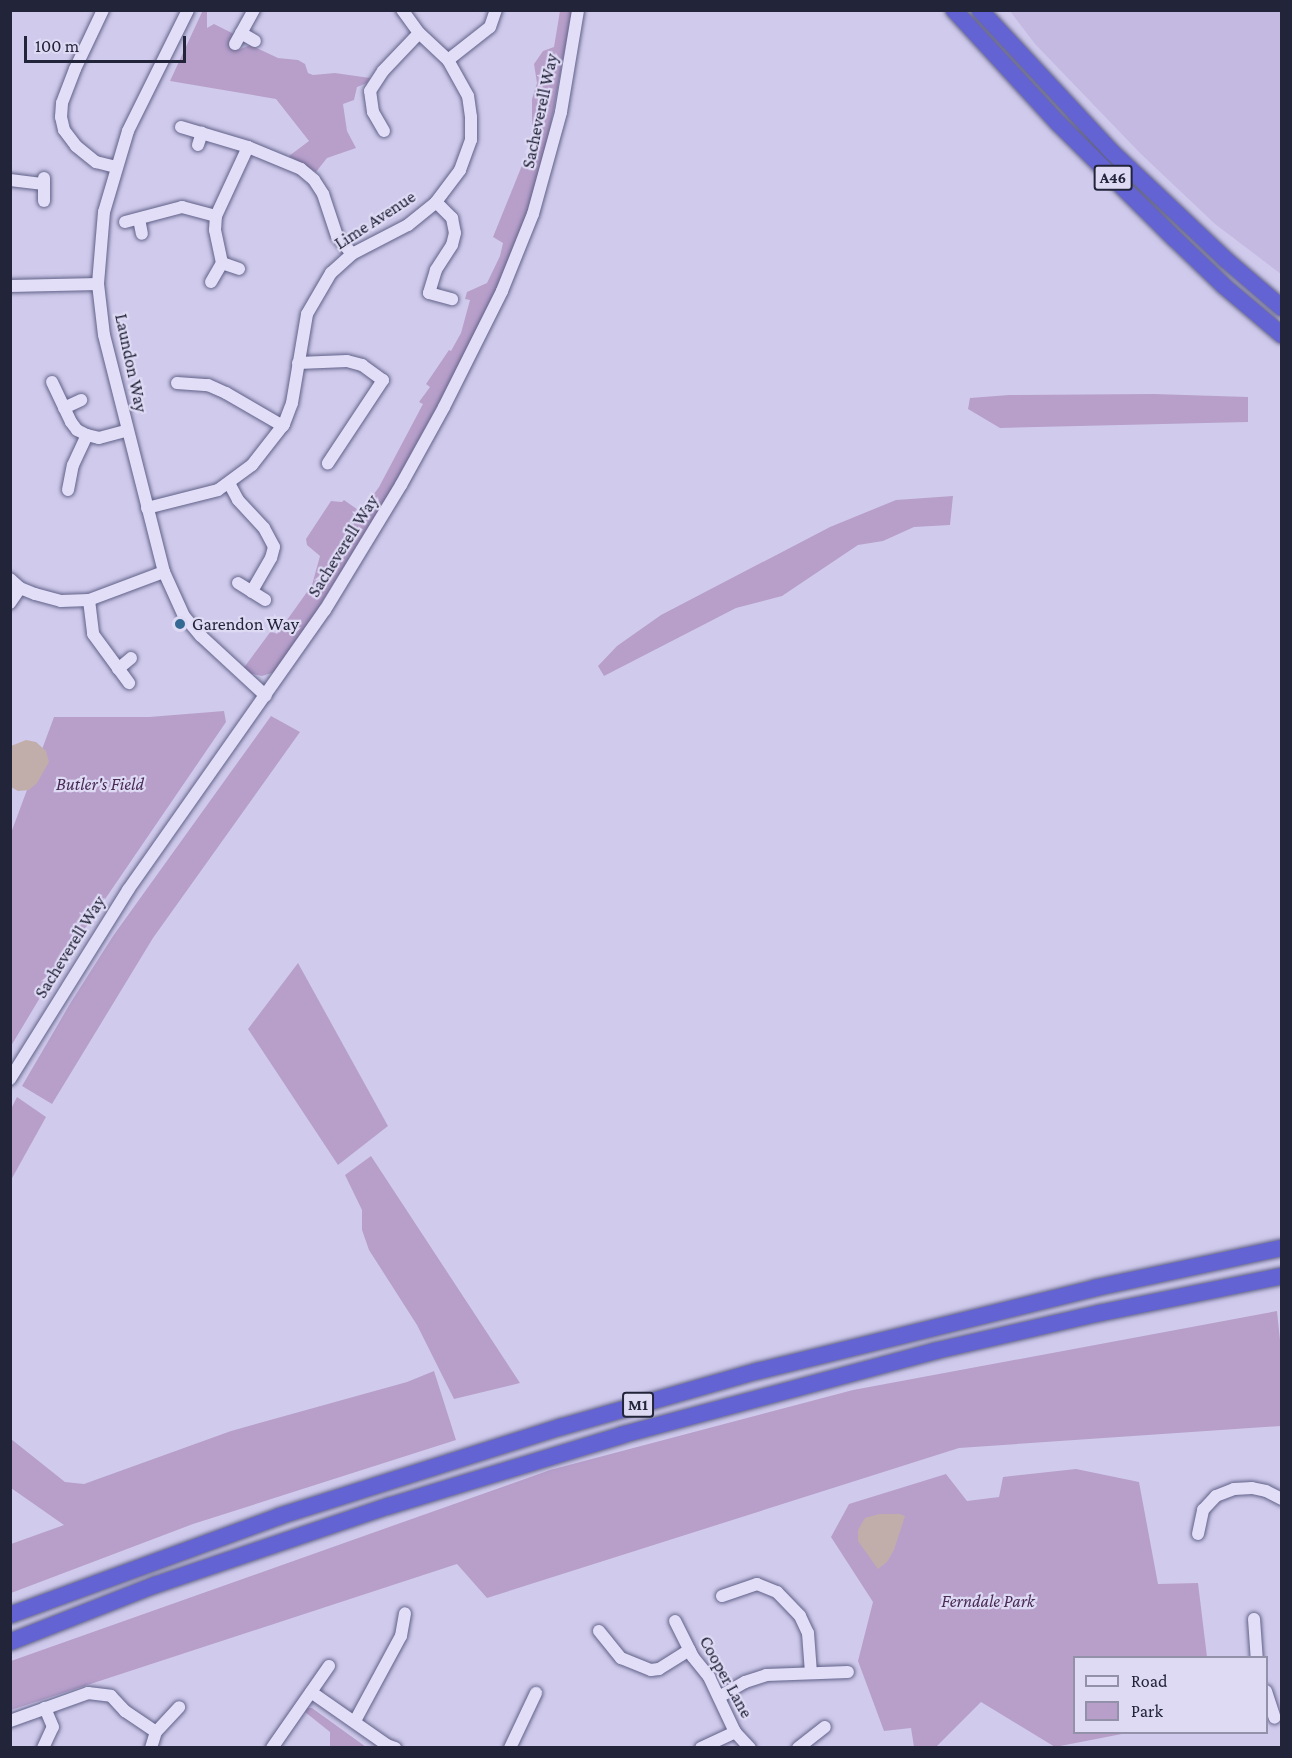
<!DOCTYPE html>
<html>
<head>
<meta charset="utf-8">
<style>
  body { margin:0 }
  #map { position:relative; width:1292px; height:1758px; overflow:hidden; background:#d0cbec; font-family:"Crimson Pro",serif }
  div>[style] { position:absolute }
  .farmland>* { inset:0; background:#c4b9e1 }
  .green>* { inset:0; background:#b79fca }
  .water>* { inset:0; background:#c1aeab }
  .roads { filter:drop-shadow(0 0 2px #606188) drop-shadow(0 0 2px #606188) }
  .minor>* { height:12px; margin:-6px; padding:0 6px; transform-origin:6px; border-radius:6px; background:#e2def7 }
  .highway>* { height:16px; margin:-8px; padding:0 8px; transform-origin:8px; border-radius:8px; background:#6463d4 }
  .dots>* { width:16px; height:16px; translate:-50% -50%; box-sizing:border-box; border:3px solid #dedaf4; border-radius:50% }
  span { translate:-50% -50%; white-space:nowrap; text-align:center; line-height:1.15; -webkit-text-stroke:4.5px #dedaf4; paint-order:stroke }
  .shield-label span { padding:2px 4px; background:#dedaf4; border:2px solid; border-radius:4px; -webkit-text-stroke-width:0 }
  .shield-label { font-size:16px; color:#22243a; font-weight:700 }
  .street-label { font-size:18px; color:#22243a }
  .poi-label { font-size:18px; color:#22243a }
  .left { translate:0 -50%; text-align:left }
  .park-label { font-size:18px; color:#482a55; font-style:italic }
  .frame { position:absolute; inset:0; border:12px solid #22243a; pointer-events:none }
  .legend { position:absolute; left:1073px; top:1656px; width:195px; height:78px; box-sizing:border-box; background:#dedaf4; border:2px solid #9391aa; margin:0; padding:8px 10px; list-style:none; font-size:18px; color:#22243a }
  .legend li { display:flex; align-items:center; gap:12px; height:30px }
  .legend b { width:30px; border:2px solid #9391aa }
  .scale { position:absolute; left:24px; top:36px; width:162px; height:27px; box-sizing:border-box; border:3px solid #22243a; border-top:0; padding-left:8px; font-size:18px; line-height:21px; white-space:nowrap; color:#22243a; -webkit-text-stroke:4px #dedaf4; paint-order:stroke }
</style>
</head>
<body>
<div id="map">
  <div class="farmland">
    <div style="clip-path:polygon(1010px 11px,1281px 11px,1281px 274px,1215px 224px,1141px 154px,1035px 44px)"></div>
  </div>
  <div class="green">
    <div style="clip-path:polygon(203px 10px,207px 11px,207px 28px,214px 24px,234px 34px,230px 46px,238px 50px,250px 45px,278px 58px,298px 60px,305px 64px,308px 73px,313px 75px,335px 73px,370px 78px,367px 83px,357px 87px,354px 100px,343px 104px,347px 131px,356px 148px,327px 158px,316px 172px,289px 156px,309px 141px,276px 99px,170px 81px)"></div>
    <div style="clip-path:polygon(560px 11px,572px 11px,547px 145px,527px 213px,494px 296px,469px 348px,386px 499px,304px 631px,275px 672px,262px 676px,249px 673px,243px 669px,271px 631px,277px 634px,312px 585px,320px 556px,307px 545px,306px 539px,331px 501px,342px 502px,344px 500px,361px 512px,379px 487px,423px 404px,419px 402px,430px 387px,426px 384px,449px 350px,451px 351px,461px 333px,470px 300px,465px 299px,467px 292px,487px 283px,500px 256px,503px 243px,493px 237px,525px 158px,533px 162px,542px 130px,532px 125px,532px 99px,537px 83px,534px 64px,543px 51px,554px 47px)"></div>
    <div style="clip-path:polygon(1154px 394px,1248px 397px,1248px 422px,1000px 428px,968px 409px,970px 398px,1009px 395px)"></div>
    <div style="clip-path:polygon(953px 496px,950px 525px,914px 527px,883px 541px,858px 545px,782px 596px,736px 608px,604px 676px,598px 666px,617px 646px,661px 615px,830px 527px,896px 500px)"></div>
    <div style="clip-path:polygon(224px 711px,226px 722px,56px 971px,11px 1046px,11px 833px,54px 717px,149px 717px)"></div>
    <div style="clip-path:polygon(271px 716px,300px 732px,153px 938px,52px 1104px,22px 1086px,71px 1002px,113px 936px)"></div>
    <div style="clip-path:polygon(298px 963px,388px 1126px,338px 1165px,248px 1029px)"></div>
    <div style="clip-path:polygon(17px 1097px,46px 1117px,11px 1180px,11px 1109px)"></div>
    <div style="clip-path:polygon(371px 1156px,520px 1383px,454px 1399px,417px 1325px,369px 1250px,362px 1230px,362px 1210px,345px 1175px)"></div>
    <div style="clip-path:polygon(1277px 1311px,1282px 1360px,1281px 1426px,959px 1448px,487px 1598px,457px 1564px,11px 1710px,11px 1661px,550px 1470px,853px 1390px)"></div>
    <div style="clip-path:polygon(434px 1371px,456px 1440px,193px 1524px,11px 1593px,11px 1544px,64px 1525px,11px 1488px,11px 1439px,65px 1482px,84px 1484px,231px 1431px,407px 1382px)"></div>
    <div style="clip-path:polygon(1076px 1469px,1139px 1482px,1158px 1584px,1198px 1583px,1207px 1657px,1074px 1658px,1074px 1732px,1127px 1733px,1055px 1747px,981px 1702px,936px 1747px,914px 1747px,911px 1728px,884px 1731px,858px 1661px,873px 1602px,831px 1537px,849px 1504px,946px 1474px,967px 1501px,999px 1497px,1003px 1477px)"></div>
    <div style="clip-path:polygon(307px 1708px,312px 1708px,366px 1747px,330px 1747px,330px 1732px,305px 1712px)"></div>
  </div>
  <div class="water">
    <div style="clip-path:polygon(26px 740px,36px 742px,46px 751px,49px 762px,37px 783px,29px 790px,18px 791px,11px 787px,11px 746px)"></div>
    <div style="clip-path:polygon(879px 1514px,900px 1514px,905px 1516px,894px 1550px,887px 1562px,878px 1569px,858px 1541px,858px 1530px,865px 1518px)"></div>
  </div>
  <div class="roads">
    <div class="minor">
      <div style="left:103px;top:10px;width:65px;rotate:115.4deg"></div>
      <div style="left:75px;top:69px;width:36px;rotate:111deg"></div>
      <div style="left:62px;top:103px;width:14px;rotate:94deg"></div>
      <div style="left:61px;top:117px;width:13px;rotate:77deg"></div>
      <div style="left:64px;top:130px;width:20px;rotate:53deg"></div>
      <div style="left:76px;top:146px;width:26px;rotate:39deg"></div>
      <div style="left:96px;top:162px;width:21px;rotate:14deg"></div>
      <div style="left:188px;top:10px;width:135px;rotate:116.4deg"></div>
      <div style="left:128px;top:131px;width:84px;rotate:106.5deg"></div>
      <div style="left:104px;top:212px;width:72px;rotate:94.8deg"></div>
      <div style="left:98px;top:284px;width:51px;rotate:83.3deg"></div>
      <div style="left:104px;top:335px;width:244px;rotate:75.8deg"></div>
      <div style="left:164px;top:572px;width:48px;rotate:65.6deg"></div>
      <div style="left:184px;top:616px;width:26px;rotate:50deg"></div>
      <div style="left:201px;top:636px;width:88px;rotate:42.7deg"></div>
      <div style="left:241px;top:33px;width:16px;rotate:30deg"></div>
      <div style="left:235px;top:44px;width:39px;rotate:-61deg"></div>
      <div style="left:448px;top:60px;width:53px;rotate:-38.2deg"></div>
      <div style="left:490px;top:27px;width:18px;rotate:-71deg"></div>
      <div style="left:181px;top:127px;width:70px;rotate:16.6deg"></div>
      <div style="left:384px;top:131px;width:22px;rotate:-120deg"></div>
      <div style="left:373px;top:112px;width:21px;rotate:-98deg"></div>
      <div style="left:370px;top:91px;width:24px;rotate:-57deg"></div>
      <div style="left:383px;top:71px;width:52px;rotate:-46.5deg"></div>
      <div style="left:198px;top:145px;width:13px;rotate:-72deg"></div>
      <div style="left:10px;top:180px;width:34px;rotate:7deg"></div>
      <div style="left:44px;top:201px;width:23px;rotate:-90deg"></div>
      <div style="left:436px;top:202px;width:23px;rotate:45deg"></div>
      <div style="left:452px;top:218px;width:15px;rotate:79deg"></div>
      <div style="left:455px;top:233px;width:12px;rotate:104deg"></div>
      <div style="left:452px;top:245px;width:30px;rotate:123deg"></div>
      <div style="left:436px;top:270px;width:24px;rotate:107deg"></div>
      <div style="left:429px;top:293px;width:24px;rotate:15deg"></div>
      <div style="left:139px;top:219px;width:15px;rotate:79deg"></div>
      <div style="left:125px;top:222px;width:59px;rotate:-14.7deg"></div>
      <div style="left:182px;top:207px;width:35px;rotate:15deg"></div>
      <div style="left:222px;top:263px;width:18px;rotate:19deg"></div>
      <div style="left:211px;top:282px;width:22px;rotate:-60deg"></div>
      <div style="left:222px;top:263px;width:34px;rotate:-102deg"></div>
      <div style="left:215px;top:230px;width:14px;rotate:-86deg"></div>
      <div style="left:216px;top:216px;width:76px;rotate:-65.1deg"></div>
      <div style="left:248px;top:147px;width:57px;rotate:22.5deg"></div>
      <div style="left:301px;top:169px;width:17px;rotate:40deg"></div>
      <div style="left:314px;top:180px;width:17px;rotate:57deg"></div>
      <div style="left:323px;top:194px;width:44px;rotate:71.6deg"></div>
      <div style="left:337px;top:236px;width:23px;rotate:50deg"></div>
      <div style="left:10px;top:286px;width:88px;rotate:-1.3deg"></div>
      <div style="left:298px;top:363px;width:49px;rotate:-2.3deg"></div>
      <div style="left:347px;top:361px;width:16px;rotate:15deg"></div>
      <div style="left:362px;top:365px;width:26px;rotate:36deg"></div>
      <div style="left:383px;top:380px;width:100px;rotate:123.5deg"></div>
      <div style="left:52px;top:382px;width:44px;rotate:64.6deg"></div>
      <div style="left:71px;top:422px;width:10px;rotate:53deg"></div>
      <div style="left:77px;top:430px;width:11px;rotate:27deg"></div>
      <div style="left:177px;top:383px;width:31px;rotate:4deg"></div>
      <div style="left:208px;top:385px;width:20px;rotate:24deg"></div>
      <div style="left:226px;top:393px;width:66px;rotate:30.1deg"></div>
      <div style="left:64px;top:408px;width:19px;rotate:-25deg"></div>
      <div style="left:229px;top:483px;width:19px;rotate:62deg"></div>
      <div style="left:238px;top:500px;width:38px;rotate:47deg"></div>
      <div style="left:264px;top:528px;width:21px;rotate:62deg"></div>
      <div style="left:274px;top:547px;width:11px;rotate:105deg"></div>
      <div style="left:271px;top:558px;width:39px;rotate:120deg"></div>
      <div style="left:68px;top:490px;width:25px;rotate:-79deg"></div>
      <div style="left:73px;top:465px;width:33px;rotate:-65deg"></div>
      <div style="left:87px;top:435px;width:12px;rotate:14deg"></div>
      <div style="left:99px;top:438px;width:28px;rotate:-15deg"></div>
      <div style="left:147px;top:508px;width:73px;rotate:-14.2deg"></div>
      <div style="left:218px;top:490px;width:42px;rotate:-36.3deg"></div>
      <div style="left:252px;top:465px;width:52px;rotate:-52deg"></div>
      <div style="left:284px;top:424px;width:22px;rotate:-69deg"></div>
      <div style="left:292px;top:403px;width:90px;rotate:-80.4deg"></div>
      <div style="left:307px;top:314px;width:48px;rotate:-59.7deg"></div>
      <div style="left:331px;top:273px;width:28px;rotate:-42deg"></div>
      <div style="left:352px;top:254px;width:63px;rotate:-27.4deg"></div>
      <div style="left:408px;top:225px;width:36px;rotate:-39deg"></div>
      <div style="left:436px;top:202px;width:40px;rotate:-53deg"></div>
      <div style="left:460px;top:170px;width:32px;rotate:-70deg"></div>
      <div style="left:471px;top:140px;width:23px;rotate:-90deg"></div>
      <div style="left:471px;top:117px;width:21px;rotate:-98deg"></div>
      <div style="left:468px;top:96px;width:41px;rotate:-119.1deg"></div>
      <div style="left:448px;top:60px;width:40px;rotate:-137deg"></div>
      <div style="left:419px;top:33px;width:29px;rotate:-126deg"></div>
      <div style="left:10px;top:579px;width:13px;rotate:42deg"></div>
      <div style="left:20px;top:588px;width:16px;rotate:22deg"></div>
      <div style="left:35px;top:594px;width:27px;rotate:15deg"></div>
      <div style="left:61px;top:601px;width:28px;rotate:-2deg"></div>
      <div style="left:89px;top:600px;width:80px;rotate:-20.5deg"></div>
      <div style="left:238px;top:583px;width:32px;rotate:32deg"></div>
      <div style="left:89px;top:600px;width:34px;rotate:83deg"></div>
      <div style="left:93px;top:634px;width:61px;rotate:53.7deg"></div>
      <div style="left:10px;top:603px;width:18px;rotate:-56deg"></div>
      <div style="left:118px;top:669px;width:17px;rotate:-40deg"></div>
      <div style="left:10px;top:1079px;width:223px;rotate:-58deg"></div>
      <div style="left:128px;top:890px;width:342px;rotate:-54.9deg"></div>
      <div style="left:325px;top:610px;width:146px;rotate:-58.7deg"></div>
      <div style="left:401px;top:485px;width:89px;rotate:-61.1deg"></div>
      <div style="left:444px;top:407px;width:130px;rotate:-63.4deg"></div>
      <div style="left:502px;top:291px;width:83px;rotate:-68.1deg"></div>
      <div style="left:533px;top:214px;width:106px;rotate:-74.6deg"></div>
      <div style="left:561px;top:112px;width:103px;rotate:-80.5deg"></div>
      <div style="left:1198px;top:1534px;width:25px;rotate:-78deg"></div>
      <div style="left:1203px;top:1510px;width:19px;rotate:-47deg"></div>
      <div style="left:1216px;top:1496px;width:19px;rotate:-21deg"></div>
      <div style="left:1234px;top:1489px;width:18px;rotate:-3deg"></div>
      <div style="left:1252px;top:1488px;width:14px;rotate:12deg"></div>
      <div style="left:1266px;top:1491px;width:18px;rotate:27deg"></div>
      <div style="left:722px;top:1596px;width:37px;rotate:-19deg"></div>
      <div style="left:757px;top:1584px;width:22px;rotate:22deg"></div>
      <div style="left:777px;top:1592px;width:33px;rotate:46deg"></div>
      <div style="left:800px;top:1616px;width:19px;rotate:65deg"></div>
      <div style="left:808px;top:1633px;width:40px;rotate:85.7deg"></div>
      <div style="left:1254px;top:1619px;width:39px;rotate:86deg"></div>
      <div style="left:675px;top:1621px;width:40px;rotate:63.4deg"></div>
      <div style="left:693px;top:1657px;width:26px;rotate:51deg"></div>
      <div style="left:709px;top:1677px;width:61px;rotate:64.7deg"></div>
      <div style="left:735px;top:1732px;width:22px;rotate:47deg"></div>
      <div style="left:599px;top:1631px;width:35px;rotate:51deg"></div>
      <div style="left:621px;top:1658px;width:32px;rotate:22deg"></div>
      <div style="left:651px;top:1670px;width:8px;rotate:-7deg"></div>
      <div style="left:659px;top:1669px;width:36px;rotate:-32deg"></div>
      <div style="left:1266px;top:1691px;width:28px;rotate:72deg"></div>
      <div style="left:311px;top:1692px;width:93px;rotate:34.9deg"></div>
      <div style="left:387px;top:1745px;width:9px;rotate:21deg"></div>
      <div style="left:719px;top:1697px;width:30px;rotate:-30deg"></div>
      <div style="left:745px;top:1682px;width:22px;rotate:-18deg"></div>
      <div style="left:766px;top:1675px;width:82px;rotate:-2.1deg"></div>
      <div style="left:10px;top:1721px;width:83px;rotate:-19.7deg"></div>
      <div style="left:88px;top:1693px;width:23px;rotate:7deg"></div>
      <div style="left:111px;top:1696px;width:21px;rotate:47deg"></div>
      <div style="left:125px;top:1711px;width:37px;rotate:34deg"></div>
      <div style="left:355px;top:1721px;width:97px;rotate:-61.6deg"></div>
      <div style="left:401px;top:1636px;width:23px;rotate:-80deg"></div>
      <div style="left:43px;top:1748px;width:23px;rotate:-65deg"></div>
      <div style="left:53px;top:1727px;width:21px;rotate:-113deg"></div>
      <div style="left:151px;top:1748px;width:17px;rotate:-73deg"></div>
      <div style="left:156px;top:1732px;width:34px;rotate:-47deg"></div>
      <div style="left:272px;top:1748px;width:100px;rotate:-55.2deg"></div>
      <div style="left:510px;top:1748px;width:61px;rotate:-64.7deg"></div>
      <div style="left:701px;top:1748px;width:38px;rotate:-25deg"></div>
      <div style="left:798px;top:1748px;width:34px;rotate:-38deg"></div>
    </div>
    <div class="highway">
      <div style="left:954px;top:10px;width:154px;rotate:47.4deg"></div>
      <div style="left:1058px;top:123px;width:165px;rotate:44.8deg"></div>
      <div style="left:1175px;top:239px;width:68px;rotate:43.8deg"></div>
      <div style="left:1224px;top:286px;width:76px;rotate:40.2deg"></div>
      <div style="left:980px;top:10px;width:195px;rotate:47.1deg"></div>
      <div style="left:1113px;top:153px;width:154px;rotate:43.4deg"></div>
      <div style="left:1225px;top:259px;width:75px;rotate:40.7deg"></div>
      <div style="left:10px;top:1615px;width:288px;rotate:-20.1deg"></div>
      <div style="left:280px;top:1516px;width:295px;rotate:-17.6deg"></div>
      <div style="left:561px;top:1427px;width:205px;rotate:-15.9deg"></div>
      <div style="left:758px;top:1371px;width:347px;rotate:-13.8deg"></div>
      <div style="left:1095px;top:1288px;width:191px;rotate:-12.1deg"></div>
      <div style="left:10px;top:1642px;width:156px;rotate:-21.5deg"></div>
      <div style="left:155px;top:1585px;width:247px;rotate:-18.7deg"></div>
      <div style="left:389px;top:1506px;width:244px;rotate:-16.9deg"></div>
      <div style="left:622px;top:1435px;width:324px;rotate:-15deg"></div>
      <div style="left:935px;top:1351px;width:169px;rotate:-13deg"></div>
      <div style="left:1100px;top:1313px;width:186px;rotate:-11.5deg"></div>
    </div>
  </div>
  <div class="dots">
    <div style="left:180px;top:624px;background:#346993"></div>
  </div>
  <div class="shield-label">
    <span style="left:1113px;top:178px">A46</span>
    <span style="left:638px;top:1405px">M1</span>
  </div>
  <div class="street-label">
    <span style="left:540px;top:111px;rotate:-78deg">Sacheverell Way</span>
    <span style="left:375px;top:220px;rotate:-33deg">Lime Avenue</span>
    <span style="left:131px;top:363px;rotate:78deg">Laundon Way</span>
    <span style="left:343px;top:546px;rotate:-58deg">Sacheverell Way</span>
    <span style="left:70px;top:947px;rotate:-58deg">Sacheverell Way</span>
    <span style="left:726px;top:1677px;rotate:61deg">Cooper Lane</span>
  </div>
  <div class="poi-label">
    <span class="left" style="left:192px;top:624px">Garendon Way</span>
  </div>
  <div class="park-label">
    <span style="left:100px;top:784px">Butler's Field</span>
    <span style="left:988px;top:1601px">Ferndale Park</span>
  </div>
  <div class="frame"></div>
  <ul class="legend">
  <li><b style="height:8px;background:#e2def7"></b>Road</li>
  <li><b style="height:16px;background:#b79fca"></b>Park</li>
  </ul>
  <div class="scale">100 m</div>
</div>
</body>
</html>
